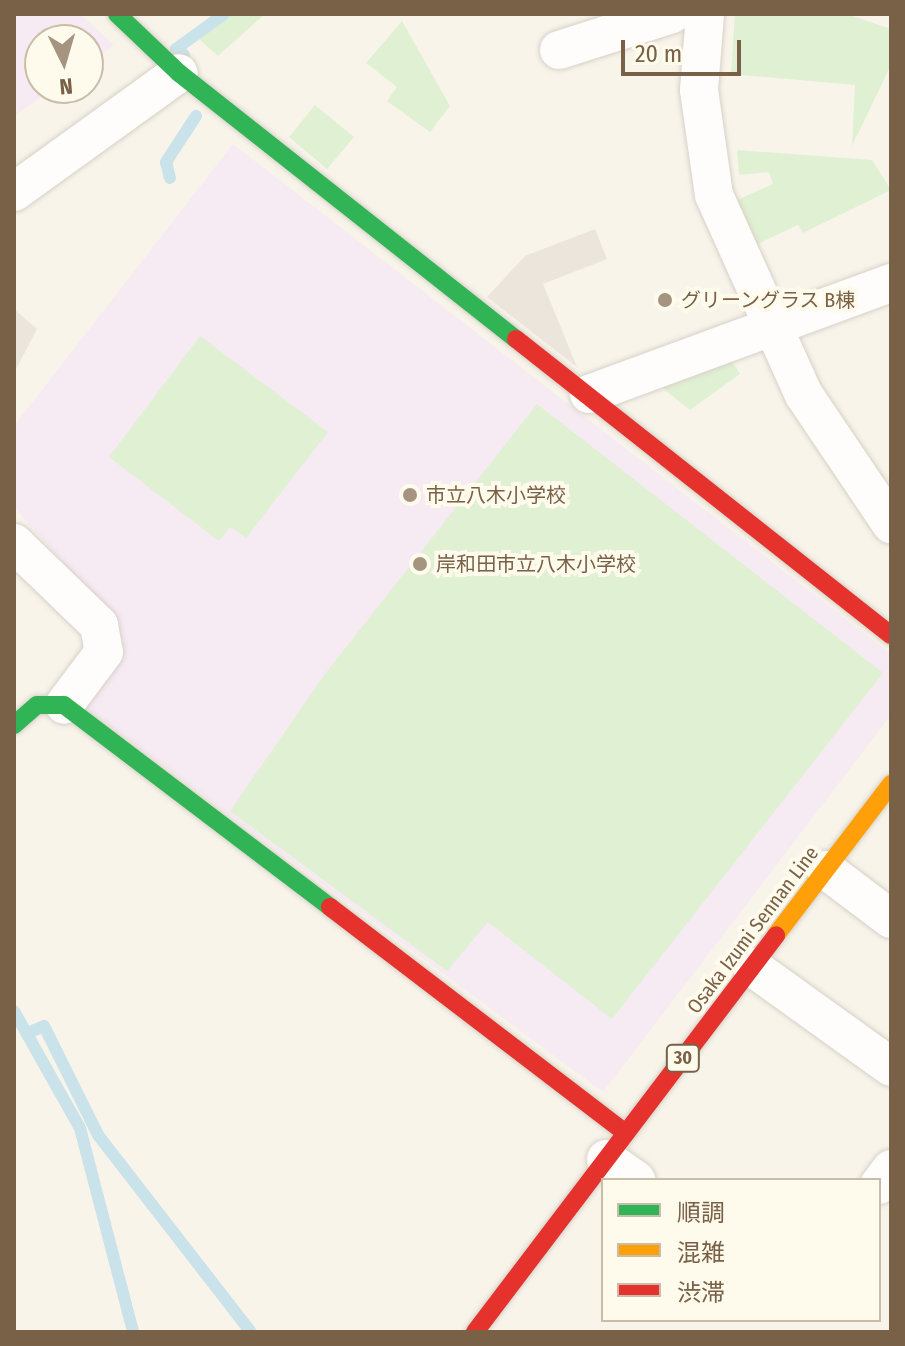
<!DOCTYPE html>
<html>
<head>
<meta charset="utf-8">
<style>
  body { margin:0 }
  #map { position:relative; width:905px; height:1346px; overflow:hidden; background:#f8f4ea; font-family:"Fira Sans Condensed","Noto Sans JP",sans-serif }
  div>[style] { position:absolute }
  .industrial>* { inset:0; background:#ebe5db }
  .education>* { inset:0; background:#f6eaf3 }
  .green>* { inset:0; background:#e0f0d3 }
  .stream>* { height:12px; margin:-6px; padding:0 6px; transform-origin:6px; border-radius:6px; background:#cae2e9 }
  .roads { filter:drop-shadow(0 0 2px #d7d1c8) drop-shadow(0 0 2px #d7d1c8) }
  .street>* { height:38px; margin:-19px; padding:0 19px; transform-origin:19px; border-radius:19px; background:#fefdfc }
  .fast>* { height:18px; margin:-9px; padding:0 9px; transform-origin:9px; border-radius:9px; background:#30b455 }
  .slow>* { height:18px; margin:-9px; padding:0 9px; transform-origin:9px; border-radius:9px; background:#ff9f0a }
  .jam>* { height:18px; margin:-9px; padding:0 9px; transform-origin:9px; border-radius:9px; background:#e5322d }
  .dots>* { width:22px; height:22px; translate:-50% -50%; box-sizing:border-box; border:4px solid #fffbec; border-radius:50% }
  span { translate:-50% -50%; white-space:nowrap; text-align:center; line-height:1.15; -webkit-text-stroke:8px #fffbec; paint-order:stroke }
  .shield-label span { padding:2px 6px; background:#fffbec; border:2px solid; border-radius:6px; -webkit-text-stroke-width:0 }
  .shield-label { font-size:18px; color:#796147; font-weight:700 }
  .poi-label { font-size:20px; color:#796147 }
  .left { translate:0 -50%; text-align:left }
  .street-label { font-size:20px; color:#796147 }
  .frame { position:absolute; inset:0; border:16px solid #796147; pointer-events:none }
  .legend { position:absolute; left:601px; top:1178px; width:280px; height:144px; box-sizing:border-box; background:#fffbec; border:2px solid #c9bdaa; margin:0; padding:10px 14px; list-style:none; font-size:24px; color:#796147 }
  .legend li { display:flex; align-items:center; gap:16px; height:40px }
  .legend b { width:40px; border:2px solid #c9bdaa }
  .north { position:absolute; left:24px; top:24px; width:80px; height:80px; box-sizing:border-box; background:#fffbec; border:2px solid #c9bdaa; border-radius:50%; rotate:175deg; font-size:22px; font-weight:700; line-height:32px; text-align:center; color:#796147 }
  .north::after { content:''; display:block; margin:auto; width:28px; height:36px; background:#a59480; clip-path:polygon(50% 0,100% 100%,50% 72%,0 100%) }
  .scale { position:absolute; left:621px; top:40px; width:120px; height:36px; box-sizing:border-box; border:4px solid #796147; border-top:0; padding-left:10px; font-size:24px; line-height:28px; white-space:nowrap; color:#796147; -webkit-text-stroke:6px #fffbec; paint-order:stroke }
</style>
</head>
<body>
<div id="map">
  <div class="industrial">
    <div style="clip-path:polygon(595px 229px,607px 259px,543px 284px,577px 367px,487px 297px,525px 256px)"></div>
    <div style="clip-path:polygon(14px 309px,37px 329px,14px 373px)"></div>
  </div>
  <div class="education">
    <div style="clip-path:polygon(14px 14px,80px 14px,114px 45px,88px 64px,88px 40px,40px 40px,40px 88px,54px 88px,14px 116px)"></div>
    <div style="clip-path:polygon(233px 144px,891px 654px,891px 715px,603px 1092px,87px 709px,116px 622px,14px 507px,14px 426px)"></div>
  </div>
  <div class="green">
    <div style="clip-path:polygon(231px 14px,265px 14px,218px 56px,198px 38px)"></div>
    <div style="clip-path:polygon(735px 14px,847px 14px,891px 29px,891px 65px,852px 146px,855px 85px,731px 74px)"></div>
    <div style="clip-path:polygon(402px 21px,450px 106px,430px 132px,387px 101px,397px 87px,366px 63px)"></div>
    <div style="clip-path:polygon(315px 105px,354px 137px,327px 169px,289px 137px)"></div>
    <div style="clip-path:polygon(737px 150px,872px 160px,891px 190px,803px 233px,798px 225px,751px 247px,730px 203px,773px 184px,769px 172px,739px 175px)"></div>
    <div style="clip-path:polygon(200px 336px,328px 432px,246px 538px,230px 527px,219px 541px,109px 457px)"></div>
    <div style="clip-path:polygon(730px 358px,740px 374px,690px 410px,655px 382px)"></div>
    <div style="clip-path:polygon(537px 404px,883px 673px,612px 1019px,488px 922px,447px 971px,230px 811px,325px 674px)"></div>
  </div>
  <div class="stream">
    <div style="left:184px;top:55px;width:10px;rotate:-143deg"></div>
    <div style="left:176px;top:49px;width:59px;rotate:-36.1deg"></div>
    <div style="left:170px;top:178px;width:16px;rotate:-104deg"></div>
    <div style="left:166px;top:162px;width:55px;rotate:-56.9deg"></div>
    <div style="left:14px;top:1011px;width:134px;rotate:60.6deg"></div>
    <div style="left:80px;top:1128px;width:211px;rotate:75.4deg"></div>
    <div style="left:30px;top:1032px;width:15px;rotate:-23deg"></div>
    <div style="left:44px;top:1026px;width:122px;rotate:63.6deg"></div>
    <div style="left:98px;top:1135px;width:249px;rotate:52.2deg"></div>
  </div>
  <div class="roads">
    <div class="street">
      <div style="left:705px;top:14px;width:76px;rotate:94.5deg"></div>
      <div style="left:699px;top:90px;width:106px;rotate:81.9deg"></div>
      <div style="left:714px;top:195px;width:219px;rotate:65.8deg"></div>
      <div style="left:804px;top:395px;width:156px;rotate:56deg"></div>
      <div style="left:559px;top:50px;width:119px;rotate:-17.7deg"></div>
      <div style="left:14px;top:192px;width:203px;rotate:-35.8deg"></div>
      <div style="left:589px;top:394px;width:322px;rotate:-20.2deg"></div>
      <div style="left:14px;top:543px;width:118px;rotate:44deg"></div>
      <div style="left:99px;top:625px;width:27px;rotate:80deg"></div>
      <div style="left:104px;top:652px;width:66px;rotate:127deg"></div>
      <div style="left:826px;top:870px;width:81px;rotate:37deg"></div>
      <div style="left:752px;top:967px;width:171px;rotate:35.7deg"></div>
      <div style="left:606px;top:1159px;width:37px;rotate:35deg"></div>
      <div style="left:879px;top:1185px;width:20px;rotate:-53deg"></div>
    </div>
    <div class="fast">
      <div style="left:117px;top:14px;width:86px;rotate:43.6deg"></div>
      <div style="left:179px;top:73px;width:429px;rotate:38.3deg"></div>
      <div style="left:14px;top:725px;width:30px;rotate:-41deg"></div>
      <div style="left:37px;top:705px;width:27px"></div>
      <div style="left:64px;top:705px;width:334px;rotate:37.2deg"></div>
    </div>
    <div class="slow">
      <div style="left:776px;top:935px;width:190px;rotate:-52.7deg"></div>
    </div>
    <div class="jam">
      <div style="left:516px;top:339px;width:478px;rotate:38.3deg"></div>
      <div style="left:330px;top:907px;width:372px;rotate:37.4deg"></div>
      <div style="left:475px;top:1332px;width:498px;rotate:-52.8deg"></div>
    </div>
  </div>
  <div class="dots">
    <div style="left:665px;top:300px;background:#a59480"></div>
    <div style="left:410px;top:495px;background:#a59480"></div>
    <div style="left:420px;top:564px;background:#a59480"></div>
  </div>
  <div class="shield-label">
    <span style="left:683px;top:1058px">30</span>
  </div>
  <div class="poi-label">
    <span class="left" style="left:681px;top:300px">グリーングラス B棟</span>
    <span class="left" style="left:426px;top:495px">市立八木小学校</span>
    <span class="left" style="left:436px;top:564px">岸和田市立八木小学校</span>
  </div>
  <div class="street-label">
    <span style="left:753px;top:930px;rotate:-53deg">Osaka Izumi Sennan Line</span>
  </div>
  <div class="frame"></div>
  <ul class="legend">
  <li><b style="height:10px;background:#30b455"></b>順調</li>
  <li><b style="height:10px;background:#ff9f0a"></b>混雑</li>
  <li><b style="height:10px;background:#e5322d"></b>渋滞</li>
  </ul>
  <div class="north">N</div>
  <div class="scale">20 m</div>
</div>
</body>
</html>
